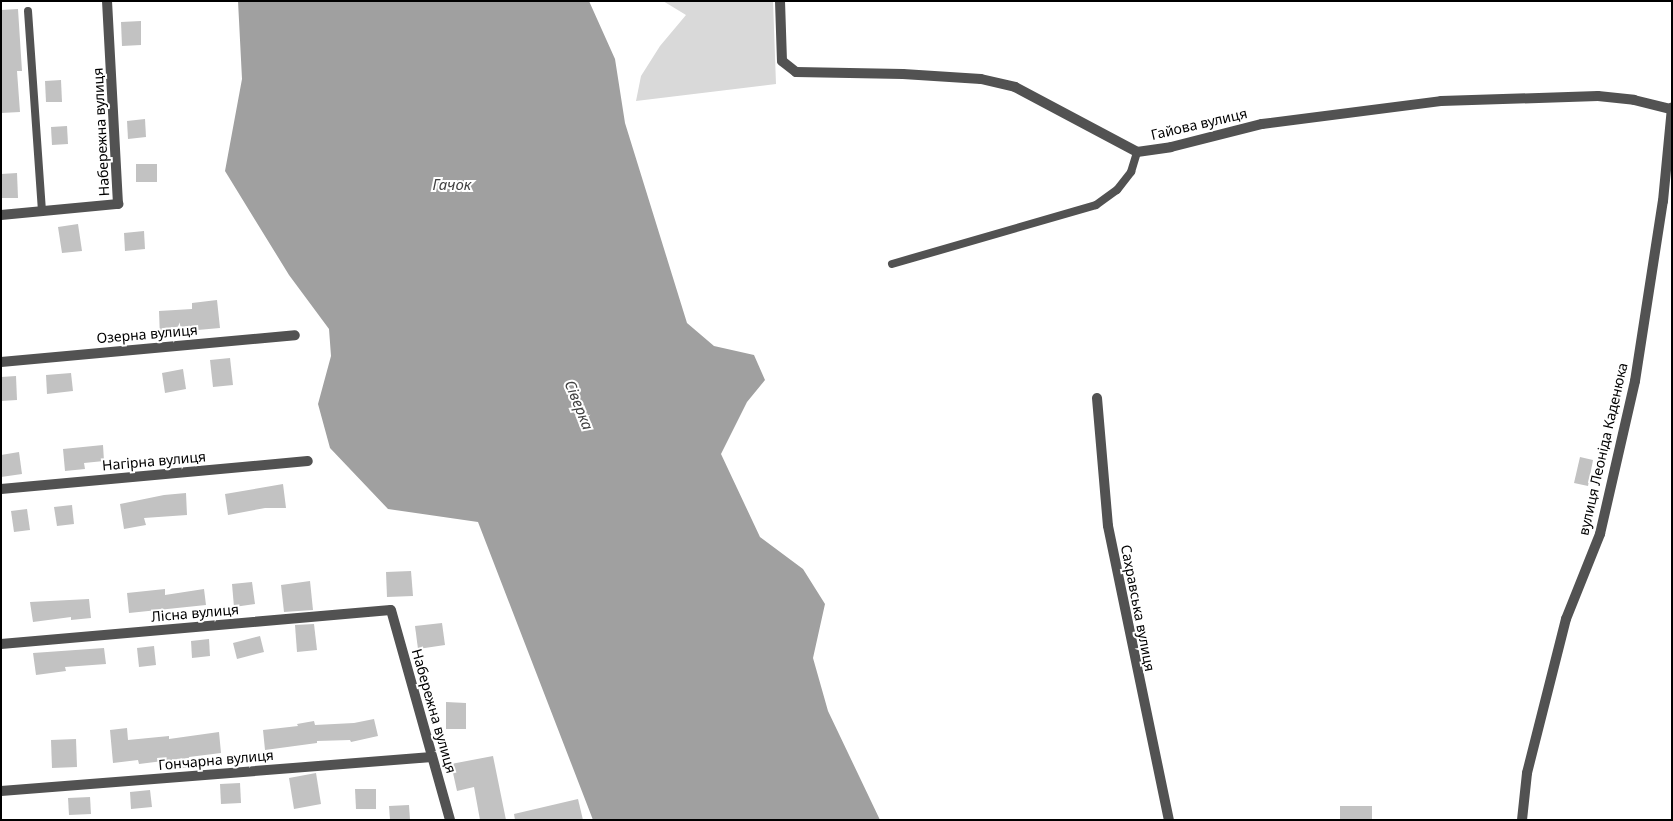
<!DOCTYPE html>
<html>
<head>
<meta charset="utf-8">
<style>
  body { margin:0 }
  #map { position:relative; width:1673px; height:821px; overflow:hidden; background:#fff; font-family:"Noto Sans",sans-serif }
  div>[style] { position:absolute }
  .green>* { inset:0; background:#d9d9d9 }
  .water>* { inset:0; background:#a0a0a0 }
  .building>* { inset:0; background:#c2c2c2 }
  .service>* { height:8px; margin:-4px; padding:0 4px; transform-origin:4px; border-radius:4px; background:#525252 }
  .minor>* { height:10px; margin:-5px; padding:0 5px; transform-origin:5px; border-radius:5px; background:#525252 }
  span { translate:-50% -50%; white-space:nowrap; text-align:center; line-height:1.15; -webkit-text-stroke:4px #fff; paint-order:stroke }
  .street-label { font-size:14px; color:#000 }
  .water-label { font-size:15px; color:#414141; font-style:italic }
  .frame { position:absolute; inset:0; border:2px solid #000; pointer-events:none }
</style>
</head>
<body>
<div id="map">
  <div class="green">
    <div style="clip-path:polygon(663px 1px,773px 1px,776px 84px,636px 101px,641px 76px,660px 46px,686px 15px)"></div>
  </div>
  <div class="water">
    <div style="clip-path:polygon(238px 1px,589px 1px,615px 59px,625px 123px,687px 323px,714px 346px,754px 355px,765px 380px,747px 402px,721px 454px,760px 537px,803px 569px,825px 604px,813px 658px,828px 711px,880px 820px,593px 820px,478px 522px,388px 509px,330px 448px,318px 404px,331px 356px,329px 329px,289px 275px,225px 171px,242px 79px)"></div>
  </div>
  <div class="building">
    <div style="clip-path:polygon(18px 9px,22px 71px,17px 71px,20px 112px,1px 113px,1px 10px)"></div>
    <div style="clip-path:polygon(141px 21px,141px 45px,122px 46px,121px 22px)"></div>
    <div style="clip-path:polygon(61px 80px,62px 102px,46px 102px,45px 81px)"></div>
    <div style="clip-path:polygon(145px 119px,146px 137px,128px 139px,127px 121px)"></div>
    <div style="clip-path:polygon(67px 126px,68px 144px,52px 145px,51px 127px)"></div>
    <div style="clip-path:polygon(136px 164px,157px 164px,157px 182px,136px 182px)"></div>
    <div style="clip-path:polygon(17px 173px,18px 198px,1px 198px,1px 174px)"></div>
    <div style="clip-path:polygon(78px 224px,82px 251px,62px 253px,58px 227px)"></div>
    <div style="clip-path:polygon(144px 231px,145px 249px,125px 251px,124px 233px)"></div>
    <div style="clip-path:polygon(217px 300px,220px 328px,175px 332px,175px 337px,160px 338px,159px 311px,192px 309px,192px 303px)"></div>
    <div style="clip-path:polygon(230px 358px,233px 385px,213px 387px,210px 360px)"></div>
    <div style="clip-path:polygon(183px 369px,186px 389px,165px 393px,162px 373px)"></div>
    <div style="clip-path:polygon(71px 373px,73px 391px,47px 394px,46px 375px)"></div>
    <div style="clip-path:polygon(16px 376px,17px 400px,1px 401px,1px 377px)"></div>
    <div style="clip-path:polygon(103px 445px,104px 461px,84px 463px,85px 469px,65px 471px,63px 449px)"></div>
    <div style="clip-path:polygon(19px 452px,22px 474px,1px 477px,1px 455px)"></div>
    <div style="clip-path:polygon(1580px 457px,1593px 460px,1588px 486px,1574px 483px)"></div>
    <div style="clip-path:polygon(283px 484px,286px 508px,265px 508px,228px 515px,225px 494px)"></div>
    <div style="clip-path:polygon(186px 493px,187px 515px,144px 518px,146px 525px,124px 529px,120px 504px,164px 495px)"></div>
    <div style="clip-path:polygon(72px 505px,74px 524px,57px 526px,54px 507px)"></div>
    <div style="clip-path:polygon(27px 509px,30px 530px,14px 532px,11px 511px)"></div>
    <div style="clip-path:polygon(411px 571px,413px 596px,387px 597px,386px 572px)"></div>
    <div style="clip-path:polygon(310px 581px,313px 610px,284px 612px,281px 585px)"></div>
    <div style="clip-path:polygon(252px 582px,255px 604px,234px 607px,232px 584px)"></div>
    <div style="clip-path:polygon(165px 589px,165px 595px,204px 589px,206px 605px,129px 613px,127px 593px)"></div>
    <div style="clip-path:polygon(89px 599px,91px 618px,71px 620px,71px 617px,33px 622px,30px 602px)"></div>
    <div style="clip-path:polygon(442px 623px,445px 645px,418px 649px,415px 626px)"></div>
    <div style="clip-path:polygon(314px 624px,317px 650px,297px 652px,295px 625px)"></div>
    <div style="clip-path:polygon(260px 636px,264px 652px,237px 659px,233px 643px)"></div>
    <div style="clip-path:polygon(209px 639px,210px 656px,192px 658px,191px 641px)"></div>
    <div style="clip-path:polygon(154px 646px,156px 665px,139px 667px,137px 648px)"></div>
    <div style="clip-path:polygon(104px 648px,106px 664px,65px 667px,66px 671px,36px 675px,33px 653px)"></div>
    <div style="clip-path:polygon(446px 702px,466px 703px,466px 729px,446px 729px)"></div>
    <div style="clip-path:polygon(374px 719px,378px 736px,351px 742px,350px 740px,317px 741px,317px 743px,265px 750px,263px 730px,298px 726px,297px 724px,314px 721px,315px 725px,354px 723px)"></div>
    <div style="clip-path:polygon(127px 728px,128px 740px,169px 736px,169px 739px,219px 732px,221px 753px,189px 757px,190px 767px,171px 769px,171px 760px,139px 764px,138px 760px,113px 763px,110px 730px)"></div>
    <div style="clip-path:polygon(76px 739px,77px 767px,52px 768px,51px 740px)"></div>
    <div style="clip-path:polygon(493px 756px,506px 820px,480px 820px,474px 787px,457px 791px,451px 764px)"></div>
    <div style="clip-path:polygon(316px 773px,321px 804px,294px 809px,289px 778px)"></div>
    <div style="clip-path:polygon(240px 783px,241px 803px,221px 804px,220px 784px)"></div>
    <div style="clip-path:polygon(355px 789px,376px 789px,376px 809px,356px 809px)"></div>
    <div style="clip-path:polygon(150px 790px,152px 807px,131px 809px,130px 792px)"></div>
    <div style="clip-path:polygon(90px 797px,91px 814px,69px 815px,68px 798px)"></div>
    <div style="clip-path:polygon(578px 799px,583px 820px,515px 820px,514px 814px)"></div>
    <div style="clip-path:polygon(409px 805px,410px 820px,390px 820px,389px 806px)"></div>
    <div style="clip-path:polygon(1340px 806px,1372px 806px,1372px 820px,1340px 820px)"></div>
  </div>
  <div class="service">
    <div style="left:28px;top:11px;width:200px;rotate:86deg"></div>
    <div style="left:892px;top:264px;width:212px;rotate:-16.1deg"></div>
    <div style="left:1096px;top:205px;width:26px;rotate:-36deg"></div>
    <div style="left:1117px;top:190px;width:23px;rotate:-52deg"></div>
    <div style="left:1131px;top:172px;width:21px;rotate:-73deg"></div>
  </div>
  <div class="minor">
    <div style="left:780px;top:1px;width:60px;rotate:88.1deg"></div>
    <div style="left:782px;top:61px;width:18px;rotate:38deg"></div>
    <div style="left:796px;top:72px;width:107px;rotate:1.1deg"></div>
    <div style="left:903px;top:74px;width:78px;rotate:3.7deg"></div>
    <div style="left:981px;top:79px;width:35px;rotate:13deg"></div>
    <div style="left:1015px;top:87px;width:138px;rotate:28deg"></div>
    <div style="left:1137px;top:152px;width:34px;rotate:-8deg"></div>
    <div style="left:1171px;top:147px;width:94px;rotate:-14.2deg"></div>
    <div style="left:1262px;top:124px;width:180px;rotate:-7.3deg"></div>
    <div style="left:1441px;top:101px;width:157px;rotate:-1.8deg"></div>
    <div style="left:1598px;top:96px;width:36px;rotate:6deg"></div>
    <div style="left:1634px;top:100px;width:37px;rotate:14deg"></div>
    <div style="left:1px;top:215px;width:118px;rotate:-5.4deg"></div>
    <div style="left:118px;top:204px;width:203px;rotate:-93.1deg"></div>
    <div style="left:1px;top:362px;width:295px;rotate:-5.2deg"></div>
    <div style="left:1097px;top:398px;width:128px;rotate:85.1deg"></div>
    <div style="left:1108px;top:526px;width:300px;rotate:78.3deg"></div>
    <div style="left:1px;top:489px;width:308px;rotate:-5.2deg"></div>
    <div style="left:1px;top:644px;width:391px;rotate:-5deg"></div>
    <div style="left:391px;top:610px;width:218px;rotate:74.3deg"></div>
    <div style="left:1px;top:791px;width:432px;rotate:-4.5deg"></div>
    <div style="left:1522px;top:820px;width:47px;rotate:-83.9deg"></div>
    <div style="left:1527px;top:773px;width:159px;rotate:-75.8deg"></div>
    <div style="left:1566px;top:619px;width:92px;rotate:-68.2deg"></div>
    <div style="left:1600px;top:534px;width:157px;rotate:-77.1deg"></div>
    <div style="left:1635px;top:381px;width:182px;rotate:-81.2deg"></div>
    <div style="left:1663px;top:201px;width:94px;rotate:-84.5deg"></div>
  </div>
  <div class="street-label">
    <span style="left:1199px;top:124px;rotate:-13deg">Гайова вулиця</span>
    <span style="left:101px;top:132px;rotate:-93deg">Набережна вулиця</span>
    <span style="left:147px;top:334px;rotate:-5deg">Озерна вулиця</span>
    <span style="left:1603px;top:449px;rotate:-77deg">вулиця Леоніда Каденюка</span>
    <span style="left:154px;top:461px;rotate:-5deg">Нагірна вулиця</span>
    <span style="left:1138px;top:608px;rotate:79deg">Сахравська вулиця</span>
    <span style="left:195px;top:613px;rotate:-5deg">Лісна вулиця</span>
    <span style="left:434px;top:711px;rotate:74deg">Набережна вулиця</span>
    <span style="left:216px;top:760px;rotate:-5deg">Гончарна вулиця</span>
  </div>
  <div class="water-label">
    <span style="left:452px;top:185px">Гачок</span>
    <span style="left:579px;top:405px;rotate:68deg">Сіверка</span>
  </div>
  <div class="frame"></div>
</div>
</body>
</html>
